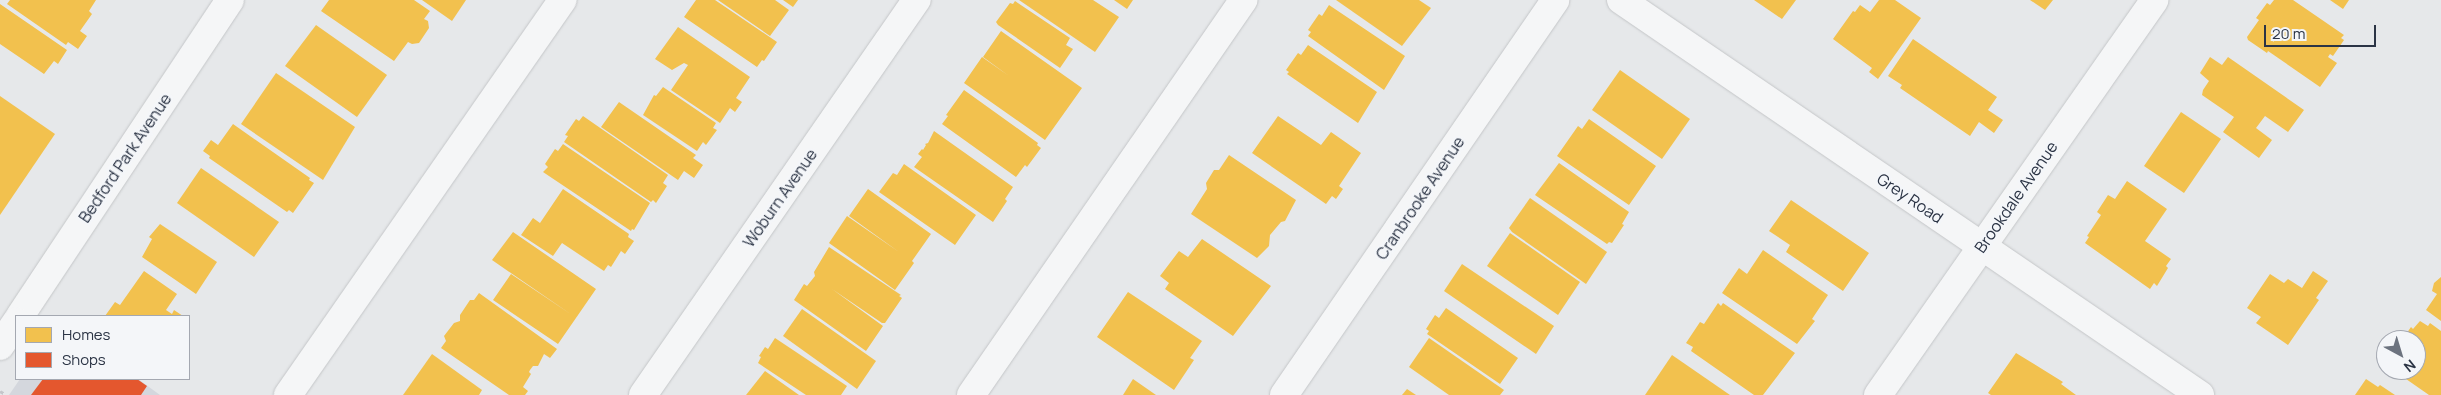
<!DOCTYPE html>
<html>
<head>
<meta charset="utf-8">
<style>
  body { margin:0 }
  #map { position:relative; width:2441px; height:395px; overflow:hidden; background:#e6e8ea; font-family:Manrope,sans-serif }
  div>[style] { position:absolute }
  .built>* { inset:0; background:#d4d7dd }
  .homes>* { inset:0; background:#f2c14e }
  .shops>* { inset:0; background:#e4572e }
  .path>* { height:3px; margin-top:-1.5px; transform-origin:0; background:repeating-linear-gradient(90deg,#c5c6ca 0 4px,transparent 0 8px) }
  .roads { filter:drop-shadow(0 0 1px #c4c6c8) drop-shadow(0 0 1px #c4c6c8) }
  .minor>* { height:28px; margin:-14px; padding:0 14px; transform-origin:14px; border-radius:14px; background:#f5f6f7 }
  span { translate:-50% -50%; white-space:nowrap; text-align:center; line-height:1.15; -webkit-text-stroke:5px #f4f6f9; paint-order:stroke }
  .street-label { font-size:16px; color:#2b3445 }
  .legend { position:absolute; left:15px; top:315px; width:175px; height:65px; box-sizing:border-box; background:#f4f6f9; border:1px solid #a4a8b1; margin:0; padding:6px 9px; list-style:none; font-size:15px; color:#2b3445 }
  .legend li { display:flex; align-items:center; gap:10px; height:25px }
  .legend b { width:25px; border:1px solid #a4a8b1 }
  .north { position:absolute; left:2376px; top:330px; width:50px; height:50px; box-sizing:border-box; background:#f4f6f9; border:1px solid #a4a8b1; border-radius:50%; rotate:141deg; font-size:14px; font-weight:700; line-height:20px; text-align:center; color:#2b3445 }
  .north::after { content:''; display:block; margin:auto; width:18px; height:22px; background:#6c737f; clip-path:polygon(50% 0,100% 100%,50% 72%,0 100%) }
  .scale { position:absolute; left:2264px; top:25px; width:112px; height:22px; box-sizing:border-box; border:2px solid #2b3445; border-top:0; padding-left:6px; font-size:15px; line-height:18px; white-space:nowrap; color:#2b3445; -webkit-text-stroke:4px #f4f6f9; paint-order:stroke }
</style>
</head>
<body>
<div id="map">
  <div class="built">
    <div style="clip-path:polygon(20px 379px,138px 379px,160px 395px,9px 395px)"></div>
  </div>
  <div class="homes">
    <div style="clip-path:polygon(10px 0,96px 0,89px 11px,92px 14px,80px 31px,87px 36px,78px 49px,68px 42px,66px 45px,7px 4px)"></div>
    <div style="clip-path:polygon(329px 0,414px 0,430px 11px,424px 19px,428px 21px,429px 28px,419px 43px,412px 44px,408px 42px,394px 61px,321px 11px)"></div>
    <div style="clip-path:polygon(422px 0,466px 0,452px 21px)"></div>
    <div style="clip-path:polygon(696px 0,715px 0,777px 42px,764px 61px,762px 60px,757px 67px,684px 17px)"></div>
    <div style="clip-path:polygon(718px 0,775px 0,789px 10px,770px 36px)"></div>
    <div style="clip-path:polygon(783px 0,798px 0,793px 7px)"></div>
    <div style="clip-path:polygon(1019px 0,1093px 0,1119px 17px,1095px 52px)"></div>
    <div style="clip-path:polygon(1114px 0,1133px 0,1127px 9px)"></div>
    <div style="clip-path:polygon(1336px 0,1419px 0,1431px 8px,1402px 46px)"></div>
    <div style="clip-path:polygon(1754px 0,1796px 0,1782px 19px)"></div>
    <div style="clip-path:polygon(1879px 0,1895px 0,1921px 18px,1878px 79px,1869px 72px,1872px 68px,1833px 39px,1853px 11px,1855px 12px,1860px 5px,1870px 12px)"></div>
    <div style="clip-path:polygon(2030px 0,2053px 0,2045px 10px)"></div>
    <div style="clip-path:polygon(2274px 0,2293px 0,2344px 35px,2341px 38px,2344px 40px,2333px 56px,2330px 54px,2328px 57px,2337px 63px,2320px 87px,2268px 51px,2267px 53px,2248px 40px,2247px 37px,2259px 20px,2256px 18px,2267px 3px,2270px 5px)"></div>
    <div style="clip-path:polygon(2330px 0,2349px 0,2343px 9px)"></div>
    <div style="clip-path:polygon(1015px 1px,1070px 38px,1066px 45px,1073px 49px,1060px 68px,998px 25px,996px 22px,1010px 3px,1013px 4px)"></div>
    <div style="clip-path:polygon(0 4px,67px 50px,58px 64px,54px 61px,44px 74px,0 44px)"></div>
    <div style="clip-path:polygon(1329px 5px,1405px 56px,1384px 90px,1308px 36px,1311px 32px,1308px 30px,1319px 14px,1322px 16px)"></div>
    <div style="clip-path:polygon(316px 25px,387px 75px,357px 117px,285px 66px)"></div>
    <div style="clip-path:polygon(678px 27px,750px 77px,736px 98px,742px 102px,735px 112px,730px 108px,720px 123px,671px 90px,688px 65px,684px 63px,672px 70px,655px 59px)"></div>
    <div style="clip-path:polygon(1001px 31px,1082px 88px,1045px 140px,964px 83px,982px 57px,1009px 76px,983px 57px)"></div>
    <div style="clip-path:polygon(1913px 39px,1997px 97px,1988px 110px,2003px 120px,1994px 133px,1979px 122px,1970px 136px,1900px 88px,1902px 85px,1888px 76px)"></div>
    <div style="clip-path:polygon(1308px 45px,1377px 92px,1358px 123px,1287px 74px,1289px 72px,1286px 70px,1298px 53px,1301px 55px)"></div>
    <div style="clip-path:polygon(2210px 57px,2222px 65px,2228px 57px,2304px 110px,2288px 132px,2265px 116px,2256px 128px,2272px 140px,2259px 158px,2223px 132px,2234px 117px,2202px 95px,2203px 90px,2209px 81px,2200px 73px)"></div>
    <div style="clip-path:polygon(1620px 70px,1690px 119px,1662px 159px,1592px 110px)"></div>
    <div style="clip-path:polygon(276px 73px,355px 127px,323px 180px,241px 124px)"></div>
    <div style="clip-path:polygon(663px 87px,716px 123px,713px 128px,717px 130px,706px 145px,703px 142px,697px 151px,643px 115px,654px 95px,656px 96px)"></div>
    <div style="clip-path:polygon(964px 90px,1038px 143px,1037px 145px,1041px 148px,1027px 167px,1025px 165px,1016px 177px,942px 124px,948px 116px,946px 115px)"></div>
    <div style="clip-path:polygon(0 96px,55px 134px,0 215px)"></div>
    <div style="clip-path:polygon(619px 102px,696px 155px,693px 158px,703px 165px,694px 178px,684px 171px,678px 180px,601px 127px)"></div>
    <div style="clip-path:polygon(2181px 112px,2221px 139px,2184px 193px,2144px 166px)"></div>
    <div style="clip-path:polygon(583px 116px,668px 175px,663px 183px,667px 186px,656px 203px,653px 200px,651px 202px,564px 142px,568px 136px,565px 135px,576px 119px,579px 121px)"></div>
    <div style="clip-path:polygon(1278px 116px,1321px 145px,1331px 132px,1361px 153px,1339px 186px,1343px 189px,1336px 199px,1332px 196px,1326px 204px,1252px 153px)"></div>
    <div style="clip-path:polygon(1589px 119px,1656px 166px,1629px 205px,1557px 156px,1578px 126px,1582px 129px)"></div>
    <div style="clip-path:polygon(233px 124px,310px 178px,309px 180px,314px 183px,293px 213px,289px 210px,287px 212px,209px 158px,210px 156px,203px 151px,211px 140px,218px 145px)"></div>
    <div style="clip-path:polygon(934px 131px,1013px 187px,1005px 199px,1007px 201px,993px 222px,914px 167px,922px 157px,918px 154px,922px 149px,923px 150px,926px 145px,925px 144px,928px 143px)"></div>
    <div style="clip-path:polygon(563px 144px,650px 203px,634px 230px,632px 229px,631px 231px,543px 172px,548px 167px,545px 164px,555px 149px,558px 151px)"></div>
    <div style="clip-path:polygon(1229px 155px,1296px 200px,1285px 221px,1281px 222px,1270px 235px,1269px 246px,1257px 258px,1191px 214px,1207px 189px,1206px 183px,1214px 170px,1219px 170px)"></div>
    <div style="clip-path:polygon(1559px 163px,1629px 212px,1622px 224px,1624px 225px,1612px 243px,1609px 242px,1607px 244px,1535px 195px)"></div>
    <div style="clip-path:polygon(904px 164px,976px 215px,955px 245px,879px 192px,893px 173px,897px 175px)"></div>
    <div style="clip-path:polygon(201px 168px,279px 222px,254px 257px,177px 203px)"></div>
    <div style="clip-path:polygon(2127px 181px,2167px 209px,2145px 241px,2171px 259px,2166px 266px,2168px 268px,2157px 286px,2154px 283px,2150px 289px,2085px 243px,2089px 237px,2087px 236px,2101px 215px,2097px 212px,2108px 195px,2115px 199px)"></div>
    <div style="clip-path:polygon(563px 189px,629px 234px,628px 237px,634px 241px,625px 254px,621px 251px,611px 267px,608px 265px,604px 271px,562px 243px,553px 256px,521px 235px,533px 218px,540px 223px)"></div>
    <div style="clip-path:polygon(868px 189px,931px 234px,912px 261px,914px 263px,895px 290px,829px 243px,847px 216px,899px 252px,849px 216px)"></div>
    <div style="clip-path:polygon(1530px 198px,1607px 252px,1586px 284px,1512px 232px,1509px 228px)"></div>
    <div style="clip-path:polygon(1791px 200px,1869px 253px,1843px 291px,1786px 252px,1790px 245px,1769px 231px)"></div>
    <div style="clip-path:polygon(160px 224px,217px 262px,196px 294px,142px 257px,152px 239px,149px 237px)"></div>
    <div style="clip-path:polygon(513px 232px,596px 289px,558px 344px,493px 300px,511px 274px,572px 315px,492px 260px)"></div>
    <div style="clip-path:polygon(1510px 233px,1580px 282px,1558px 315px,1487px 266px)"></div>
    <div style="clip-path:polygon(1202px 239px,1271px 286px,1233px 336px,1165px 289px,1169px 283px,1160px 276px,1179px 251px,1188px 257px)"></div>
    <div style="clip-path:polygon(829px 247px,901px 295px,899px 296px,902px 298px,885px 323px,882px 323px,832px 289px,883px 326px,866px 351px,794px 300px,804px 284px,807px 286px,815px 276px,814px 272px)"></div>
    <div style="clip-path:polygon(1763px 250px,1828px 295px,1812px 319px,1815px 321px,1797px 344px,1722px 293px,1739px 268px,1747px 274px)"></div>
    <div style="clip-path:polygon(1462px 264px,1554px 326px,1536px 354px,1444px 291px)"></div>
    <div style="clip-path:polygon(144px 271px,177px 294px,166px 310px,172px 314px,174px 310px,183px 316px,105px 316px,115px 302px,120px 305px)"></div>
    <div style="clip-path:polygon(2313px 271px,2328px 281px,2316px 298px,2319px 300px,2288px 345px,2256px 323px,2261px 317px,2247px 308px,2270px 274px,2284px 283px,2288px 279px,2302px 288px)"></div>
    <div style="clip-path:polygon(2441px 277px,2441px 321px,2426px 310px,2437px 294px,2432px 291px,2434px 283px)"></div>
    <div style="clip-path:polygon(1128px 292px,1202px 341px,1190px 358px,1194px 360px,1174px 390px,1097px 337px)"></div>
    <div style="clip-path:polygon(479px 293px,557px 349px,550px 358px,544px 354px,538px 366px,533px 366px,530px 370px,529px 372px,531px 374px,523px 387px,528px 391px,525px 395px,509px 395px,441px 348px,446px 341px,444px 336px,454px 323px,460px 321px,460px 315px,470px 300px,474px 300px)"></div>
    <div style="clip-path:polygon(1718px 303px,1721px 306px,1723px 303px,1795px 353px,1763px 395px,1754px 395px,1691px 351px,1693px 347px,1686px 343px,1700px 322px,1704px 324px)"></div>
    <div style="clip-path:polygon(1446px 308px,1518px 358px,1500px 384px,1427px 334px,1429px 331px,1426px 329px,1435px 315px,1439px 318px)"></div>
    <div style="clip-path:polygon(802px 309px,876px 361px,857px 389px,783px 336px)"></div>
    <div style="clip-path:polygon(2420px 321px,2428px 326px,2430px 323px,2441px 331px,2441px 395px,2429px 395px,2396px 372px,2398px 370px,2416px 370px,2416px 340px,2402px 340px,2411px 327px,2413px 329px)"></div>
    <div style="clip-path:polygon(775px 338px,847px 386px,841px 395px,806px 395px,758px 363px,761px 357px,759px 356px,765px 347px,768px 349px)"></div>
    <div style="clip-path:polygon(1429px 338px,1504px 390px,1500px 395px,1449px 395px,1409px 367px)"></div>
    <div style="clip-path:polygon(2016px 353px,2063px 382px,2061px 384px,2076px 395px,1991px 395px,1988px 393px)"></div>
    <div style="clip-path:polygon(432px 354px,482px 390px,479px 395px,403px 395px)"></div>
    <div style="clip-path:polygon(1672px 355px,1730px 395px,1645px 395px)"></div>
    <div style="clip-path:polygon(765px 371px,799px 395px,746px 395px)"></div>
    <div style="clip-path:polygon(1133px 379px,1156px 395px,1123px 395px)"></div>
    <div style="clip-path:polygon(2366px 379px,2378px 387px,2380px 385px,2395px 395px,2355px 395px)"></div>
    <div style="clip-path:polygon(1407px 389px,1416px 395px,1402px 395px)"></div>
  </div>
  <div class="shops">
    <div style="clip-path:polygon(43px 379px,137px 379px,147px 386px,141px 395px,31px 395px)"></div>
  </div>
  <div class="path">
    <div style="left:0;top:391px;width:8px;rotate:30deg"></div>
  </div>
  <div class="roads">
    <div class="minor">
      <div style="left:1621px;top:0;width:701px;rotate:34.3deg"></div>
      <div style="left:20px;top:316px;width:379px;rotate:-56.4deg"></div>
      <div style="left:0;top:346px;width:29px;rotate:-56deg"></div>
      <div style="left:288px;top:395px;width:481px;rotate:-55.2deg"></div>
      <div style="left:643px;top:395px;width:481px;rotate:-55.3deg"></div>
      <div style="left:971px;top:395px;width:480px;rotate:-55.4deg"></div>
      <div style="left:1284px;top:395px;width:479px;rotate:-55.5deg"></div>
      <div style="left:1878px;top:395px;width:482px;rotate:-55deg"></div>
    </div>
  </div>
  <div class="street-label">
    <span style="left:125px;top:158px;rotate:-56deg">Bedford Park Avenue</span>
    <span style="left:2016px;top:197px;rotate:-55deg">Brookdale Avenue</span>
    <span style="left:780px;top:198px;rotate:-55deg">Woburn Avenue</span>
    <span style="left:1420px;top:198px;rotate:-56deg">Cranbrooke Avenue</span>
    <span style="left:1910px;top:198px;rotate:34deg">Grey Road</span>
  </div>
  <ul class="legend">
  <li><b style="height:14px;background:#f2c14e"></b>Homes</li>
  <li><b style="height:14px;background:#e4572e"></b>Shops</li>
  </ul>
  <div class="north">N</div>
  <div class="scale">20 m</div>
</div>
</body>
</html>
